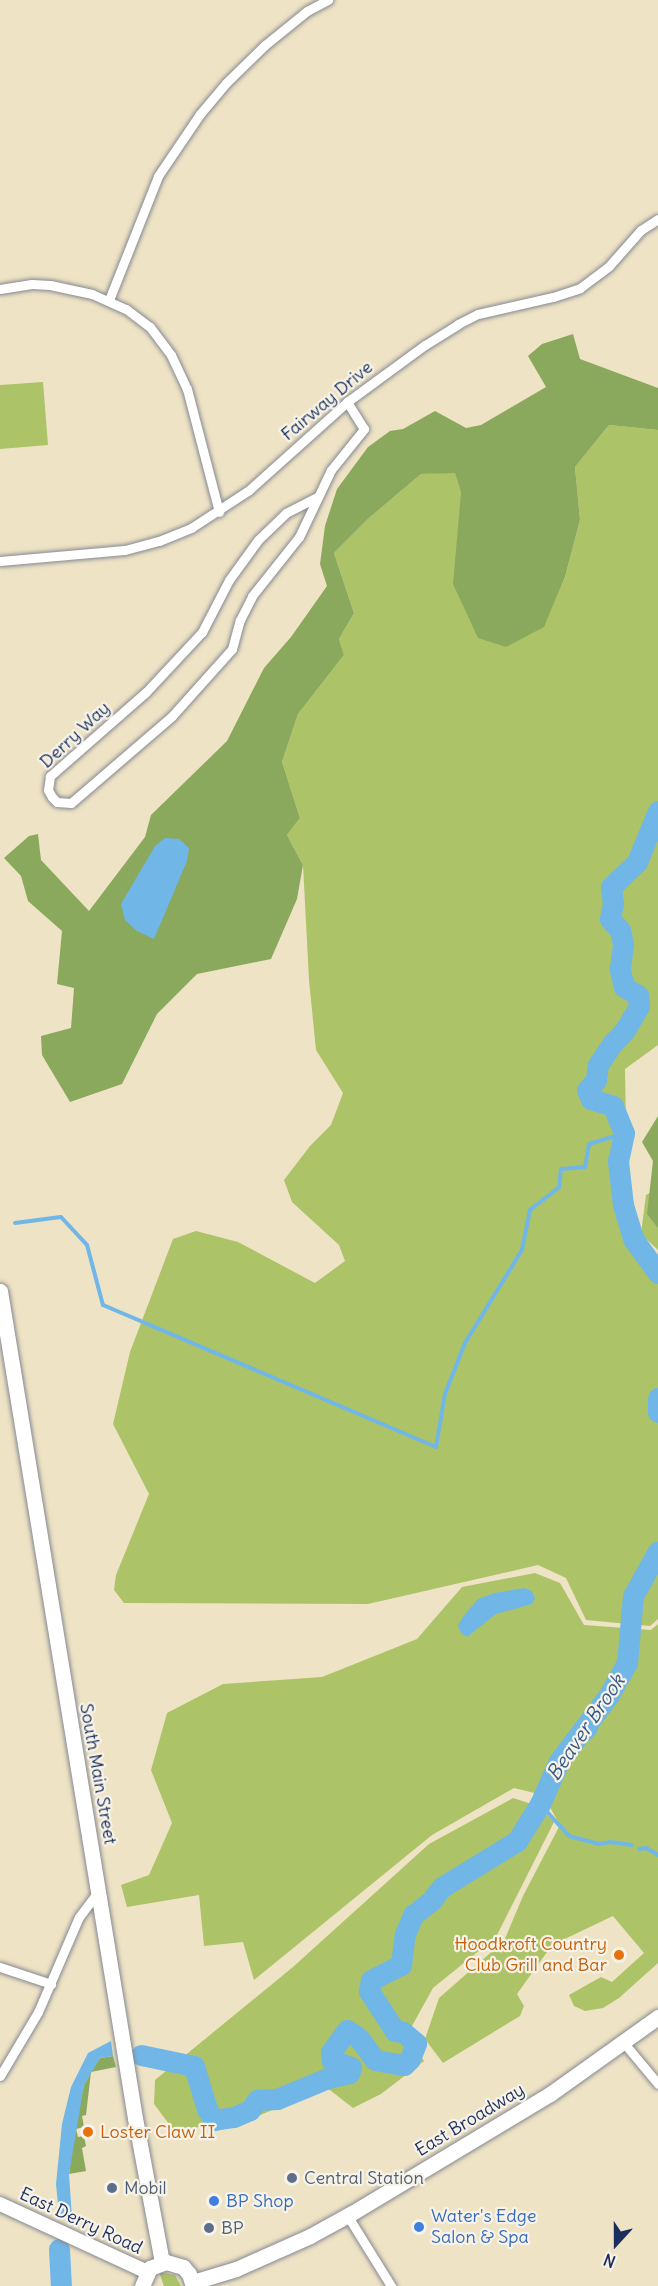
<!DOCTYPE html>
<html>
<head>
<meta charset="utf-8">
<style>
  body { margin:0 }
  #map { position:relative; width:658px; height:2286px; overflow:hidden; background:#efe3c5; font-family:Delius,sans-serif }
  div>[style] { position:absolute }
  .green>* { inset:0; background:#adc367 }
  .forest>* { inset:0; background:#8aa95c }
  .water>* { inset:0; background:#70b6e7 }
  .stream>* { height:4px; margin:-2px; padding:0 2px; transform-origin:2px; border-radius:2px; background:#70b6e7 }
  .river>* { height:21px; margin:-10.5px; padding:0 10.5px; transform-origin:10.5px; border-radius:10.5px; background:#70b6e7 }
  .roads { filter:drop-shadow(0 0 2px #858992) drop-shadow(0 0 2px #858992) }
  .street>* { height:9px; margin:-4.5px; padding:0 4.5px; transform-origin:4.5px; border-radius:4.5px; background:#fff }
  .secondary>* { height:14px; margin:-7px; padding:0 7px; transform-origin:7px; border-radius:7px; background:#fff }
  .primary>* { height:15px; margin:-7.5px; padding:0 7.5px; transform-origin:7.5px; border-radius:7.5px; background:#fff }
  .dots>* { width:16px; height:16px; translate:-50% -50%; box-sizing:border-box; border:3px solid #f7f3e8; border-radius:50% }
  span { translate:-50% -50%; white-space:nowrap; text-align:center; line-height:1.15; -webkit-text-stroke:4.5px #f7f3e8; paint-order:stroke }
  .street-label { font-size:18px; color:#1b2f5e }
  .food-label { font-size:18px; color:#c56008 }
  .right { translate:-100% -50%; text-align:right }
  .left { translate:0 -50%; text-align:left }
  .service-label { font-size:18px; color:#4e5e75 }
  .shop-label { font-size:18px; color:#366cbe }
  .water-label { font-size:20px; color:#355887; font-style:italic }
  .north { position:absolute; left:586px; top:2214px; width:60px; height:60px; -webkit-text-stroke:4px #f7f3e8; paint-order:stroke; rotate:201deg; font-size:16px; font-weight:700; line-height:24px; text-align:center; color:#1b2f5e }
  .north::after { content:''; display:block; margin:auto; width:21px; height:27px; background:#1b2f5e; clip-path:polygon(50% 0,100% 100%,50% 72%,0 100%) }
</style>
</head>
<body>
<div id="map">
  <div class="green">
    <div style="clip-path:polygon(43px 382px,48px 445px,0 449px,0 385px)"></div>
    <div style="clip-path:polygon(609px 425px,658px 430px,658px 1045px,625px 1069px,627px 1190px,638px 1237px,658px 1257px,658px 1619px,650px 1626px,586px 1620px,566px 1578px,538px 1565px,368px 1604px,124px 1603px,114px 1590px,116px 1575px,149px 1494px,113px 1424px,130px 1352px,173px 1239px,196px 1231px,238px 1242px,315px 1283px,345px 1261px,339px 1245px,292px 1202px,284px 1180px,310px 1146px,331px 1125px,343px 1093px,316px 1050px,309px 980px,303px 865px,287px 835px,300px 818px,282px 762px,298px 714px,344px 655px,339px 639px,354px 613px,334px 553px,369px 518px,421px 474px,455px 472px,461px 493px,544px 626px,565px 577px,580px 520px,575px 467px)"></div>
    <div style="clip-path:polygon(658px 1189px,658px 1250px,641px 1234px,646px 1195px)"></div>
    <div style="clip-path:polygon(535px 1573px,560px 1583px,584px 1625px,651px 1630px,658px 1624px,658px 1963px,619px 1998px,603px 2008px,585px 2011px,574px 2006px,569px 1995px,601px 1977px,612px 1982px,644px 1953px,613px 1916px,552px 1945px,517px 1994px,524px 2006px,520px 2016px,443px 2063px,425px 2039px,439px 1998px,504px 1941px,523px 1896px,560px 1825px,543px 1795px,514px 1788px,432px 1835px,254px 1980px,243px 1942px,204px 1946px,199px 1895px,127px 1907px,121px 1885px,149px 1875px,172px 1823px,151px 1770px,167px 1713px,223px 1684px,322px 1677px,417px 1639px,462px 1587px)"></div>
    <div style="clip-path:polygon(513px 1798px,538px 1806px,554px 1822px,496px 1937px,433px 1988px,407px 2035px,424px 2061px,381px 2094px,353px 2108px,326px 2087px,232px 2127px,172px 2128px,154px 2104px,155px 2080px,293px 1967px,429px 1844px)"></div>
    <div style="clip-path:polygon(159px 2272px,175px 2275px,181px 2286px,164px 2286px)"></div>
  </div>
  <div class="forest">
    <div style="clip-path:polygon(573px 334px,580px 359px,658px 388px,658px 430px,609px 425px,575px 467px,580px 520px,565px 577px,544px 627px,506px 647px,478px 638px,453px 584px,461px 493px,455px 473px,421px 474px,369px 518px,334px 553px,354px 613px,339px 639px,344px 655px,298px 714px,282px 762px,300px 818px,287px 835px,303px 865px,297px 899px,271px 959px,197px 974px,157px 1014px,122px 1084px,70px 1102px,42px 1055px,41px 1036px,71px 1028px,74px 988px,57px 984px,62px 931px,28px 901px,21px 876px,4px 858px,29px 836px,38px 834px,41px 860px,89px 911px,145px 837px,151px 815px,227px 741px,264px 668px,291px 637px,327px 586px,320px 564px,325px 526px,337px 489px,368px 447px,390px 431px,403px 429px,435px 411px,466px 428px,481px 425px,546px 387px,528px 356px,542px 344px)"></div>
    <div style="clip-path:polygon(658px 1116px,658px 1228px,647px 1214px,653px 1161px,642px 1142px)"></div>
    <div style="clip-path:polygon(113px 2056px,116px 2067px,91px 2072px,86px 2115px,82px 2116px,84px 2127px,76px 2129px,78px 2137px,84px 2136px,86px 2146px,82px 2148px,86px 2171px,69px 2174px,75px 2128px,84px 2085px,91px 2072px,100px 2058px)"></div>
  </div>
  <div class="water">
    <div style="clip-path:polygon(165px 838px,179px 839px,189px 848px,187px 861px,154px 939px,137px 931px,125px 920px,121px 904px,155px 846px)"></div>
    <div style="clip-path:polygon(524px 1588px,532px 1591px,535px 1599px,532px 1604px,496px 1614px,467px 1637px,461px 1633px,458px 1626px,462px 1618px,478px 1599px,495px 1593px)"></div>
    <div style="clip-path:polygon(619px 1666px,625px 1672px,607px 1705px,596px 1734px,561px 1766px,543px 1803px,534px 1799px,548px 1764px,585px 1729px,592px 1719px,600px 1691px)"></div>
    <div style="clip-path:polygon(111px 2041px,113px 2056px,100px 2058px,84px 2085px,69px 2174px,72px 2218px,59px 2215px,56px 2184px,62px 2124px,71px 2087px,88px 2053px)"></div>
  </div>
  <div class="stream">
    <div style="left:15px;top:1223px;width:46px;rotate:-7.4deg"></div>
    <div style="left:61px;top:1217px;width:38px;rotate:47deg"></div>
    <div style="left:87px;top:1245px;width:62px;rotate:75.1deg"></div>
    <div style="left:103px;top:1305px;width:362px;rotate:23.1deg"></div>
    <div style="left:436px;top:1447px;width:54px;rotate:-80.4deg"></div>
    <div style="left:445px;top:1394px;width:55px;rotate:-68.6deg"></div>
    <div style="left:465px;top:1343px;width:109px;rotate:-58.5deg"></div>
    <div style="left:522px;top:1250px;width:41px;rotate:-78.7deg"></div>
    <div style="left:530px;top:1210px;width:37px;rotate:-38deg"></div>
    <div style="left:559px;top:1187px;width:18px;rotate:-84deg"></div>
    <div style="left:561px;top:1169px;width:24px;rotate:-5deg"></div>
    <div style="left:585px;top:1167px;width:23px;rotate:-80deg"></div>
    <div style="left:589px;top:1144px;width:37px;rotate:-17deg"></div>
    <div style="left:540px;top:1804px;width:43px;rotate:47.8deg"></div>
    <div style="left:569px;top:1836px;width:30px;rotate:15deg"></div>
    <div style="left:598px;top:1844px;width:12px;rotate:-9deg"></div>
    <div style="left:610px;top:1842px;width:22px;rotate:8deg"></div>
    <div style="left:639px;top:1849px;width:7px;rotate:-8deg"></div>
    <div style="left:646px;top:1848px;width:14px;rotate:30deg"></div>
  </div>
  <div class="river">
    <div style="left:658px;top:811px;width:55px;rotate:112.4deg"></div>
    <div style="left:637px;top:862px;width:36px;rotate:136deg"></div>
    <div style="left:611px;top:887px;width:16px;rotate:83deg"></div>
    <div style="left:613px;top:903px;width:16px;rotate:101deg"></div>
    <div style="left:610px;top:919px;width:15px;rotate:48deg"></div>
    <div style="left:620px;top:930px;width:14px;rotate:78deg"></div>
    <div style="left:623px;top:944px;width:26px;rotate:97deg"></div>
    <div style="left:620px;top:970px;width:17px;rotate:77deg"></div>
    <div style="left:624px;top:987px;width:16px;rotate:30deg"></div>
    <div style="left:638px;top:995px;width:11px;rotate:85deg"></div>
    <div style="left:639px;top:1006px;width:28px;rotate:120deg"></div>
    <div style="left:625px;top:1030px;width:19px;rotate:133deg"></div>
    <div style="left:612px;top:1044px;width:25px;rotate:124deg"></div>
    <div style="left:598px;top:1065px;width:15px;rotate:98deg"></div>
    <div style="left:596px;top:1080px;width:13px;rotate:132deg"></div>
    <div style="left:587px;top:1090px;width:10px;rotate:66deg"></div>
    <div style="left:591px;top:1099px;width:23px;rotate:18deg"></div>
    <div style="left:613px;top:1106px;width:29px;rotate:68deg"></div>
    <div style="left:624px;top:1133px;width:29px;rotate:102deg"></div>
    <div style="left:618px;top:1161px;width:44px;rotate:83.5deg"></div>
    <div style="left:623px;top:1205px;width:37px;rotate:73deg"></div>
    <div style="left:634px;top:1240px;width:41px;rotate:54deg"></div>
    <div style="left:658px;top:1398px;width:14px;rotate:90deg"></div>
    <div style="left:141px;top:2055px;width:54px;rotate:11.7deg"></div>
    <div style="left:194px;top:2066px;width:45px;rotate:73.2deg"></div>
    <div style="left:207px;top:2109px;width:13px;rotate:58deg"></div>
    <div style="left:214px;top:2120px;width:20px;rotate:-9deg"></div>
    <div style="left:234px;top:2117px;width:17px;rotate:-24deg"></div>
    <div style="left:250px;top:2110px;width:12px;rotate:-55deg"></div>
    <div style="left:257px;top:2100px;width:20px;rotate:-3deg"></div>
    <div style="left:277px;top:2099px;width:55px;rotate:-22.4deg"></div>
    <div style="left:328px;top:2078px;width:22px;rotate:-13deg"></div>
    <div style="left:349px;top:2073px;width:6px;rotate:-72deg"></div>
    <div style="left:351px;top:2067px;width:20px;rotate:-162deg"></div>
    <div style="left:332px;top:2061px;width:9px;rotate:-96deg"></div>
    <div style="left:331px;top:2052px;width:27px;rotate:-54deg"></div>
    <div style="left:347px;top:2030px;width:14px;rotate:34deg"></div>
    <div style="left:359px;top:2038px;width:27px;rotate:54deg"></div>
    <div style="left:375px;top:2060px;width:29px;rotate:10deg"></div>
    <div style="left:404px;top:2065px;width:8px;rotate:-45deg"></div>
    <div style="left:410px;top:2059px;width:17px;rotate:-69deg"></div>
    <div style="left:416px;top:2043px;width:17px;rotate:-140deg"></div>
    <div style="left:403px;top:2032px;width:8px;rotate:-173deg"></div>
    <div style="left:395px;top:2031px;width:48px;rotate:-123deg"></div>
    <div style="left:369px;top:1991px;width:11px;rotate:-80deg"></div>
    <div style="left:371px;top:1980px;width:34px;rotate:-27deg"></div>
    <div style="left:401px;top:1965px;width:31px;rotate:-83deg"></div>
    <div style="left:405px;top:1934px;width:21px;rotate:-67deg"></div>
    <div style="left:413px;top:1915px;width:23px;rotate:-38deg"></div>
    <div style="left:431px;top:1901px;width:18px;rotate:-52deg"></div>
    <div style="left:442px;top:1887px;width:88px;rotate:-31.5deg"></div>
    <div style="left:517px;top:1841px;width:44px;rotate:-58.1deg"></div>
    <div style="left:540px;top:1804px;width:47px;rotate:-66.2deg"></div>
    <div style="left:559px;top:1761px;width:83px;rotate:-52.9deg"></div>
    <div style="left:609px;top:1695px;width:37px;rotate:-61deg"></div>
    <div style="left:627px;top:1663px;width:67px;rotate:-84.9deg"></div>
    <div style="left:633px;top:1596px;width:51px;rotate:-60.9deg"></div>
    <div style="left:59px;top:2249px;width:37px;rotate:87deg"></div>
  </div>
  <div class="roads">
    <div class="street">
      <div style="left:0;top:289px;width:32px;rotate:-9deg"></div>
      <div style="left:32px;top:284px;width:18px;rotate:3deg"></div>
      <div style="left:50px;top:285px;width:43px;rotate:12.1deg"></div>
      <div style="left:92px;top:294px;width:37px;rotate:24deg"></div>
      <div style="left:126px;top:309px;width:30px;rotate:37deg"></div>
      <div style="left:150px;top:327px;width:35px;rotate:53deg"></div>
      <div style="left:171px;top:355px;width:38px;rotate:65deg"></div>
      <div style="left:187px;top:389px;width:127px;rotate:75.4deg"></div>
      <div style="left:109px;top:300px;width:133px;rotate:-68.4deg"></div>
      <div style="left:158px;top:176px;width:75px;rotate:-55.9deg"></div>
      <div style="left:200px;top:114px;width:40px;rotate:-50deg"></div>
      <div style="left:226px;top:83px;width:54px;rotate:-44.3deg"></div>
      <div style="left:265px;top:45px;width:54px;rotate:-39deg"></div>
      <div style="left:307px;top:11px;width:24px;rotate:-28deg"></div>
      <div style="left:317px;top:497px;width:35px;rotate:153deg"></div>
      <div style="left:286px;top:513px;width:39px;rotate:136deg"></div>
      <div style="left:258px;top:540px;width:49px;rotate:125.9deg"></div>
      <div style="left:229px;top:580px;width:59px;rotate:117.4deg"></div>
      <div style="left:202px;top:632px;width:82px;rotate:133deg"></div>
      <div style="left:146px;top:692px;width:128px;rotate:138.8deg"></div>
      <div style="left:50px;top:776px;width:14px;rotate:98deg"></div>
      <div style="left:48px;top:790px;width:8px;rotate:60deg"></div>
      <div style="left:52px;top:797px;width:7px;rotate:45deg"></div>
      <div style="left:57px;top:802px;width:14px;rotate:4deg"></div>
      <div style="left:71px;top:803px;width:133px;rotate:-40.7deg"></div>
      <div style="left:172px;top:716px;width:90px;rotate:-48.2deg"></div>
      <div style="left:232px;top:649px;width:30px;rotate:-75deg"></div>
      <div style="left:240px;top:620px;width:27px;rotate:-63deg"></div>
      <div style="left:252px;top:596px;width:75px;rotate:-51.5deg"></div>
      <div style="left:299px;top:537px;width:74px;rotate:-64.5deg"></div>
      <div style="left:331px;top:470px;width:53px;rotate:-51.2deg"></div>
      <div style="left:364px;top:429px;width:32px;rotate:-122deg"></div>
      <div style="left:0;top:561px;width:125px;rotate:-5deg"></div>
      <div style="left:125px;top:550px;width:35px;rotate:-15deg"></div>
      <div style="left:159px;top:541px;width:35px;rotate:-22deg"></div>
      <div style="left:191px;top:528px;width:69px;rotate:-33.2deg"></div>
      <div style="left:249px;top:490px;width:132px;rotate:-41.9deg"></div>
      <div style="left:347px;top:402px;width:97px;rotate:-36.2deg"></div>
      <div style="left:425px;top:345px;width:39px;rotate:-32deg"></div>
      <div style="left:458px;top:324px;width:22px;rotate:-27deg"></div>
      <div style="left:478px;top:314px;width:77px;rotate:-12.8deg"></div>
      <div style="left:553px;top:297px;width:28px;rotate:-18deg"></div>
      <div style="left:580px;top:288px;width:36px;rotate:-37deg"></div>
      <div style="left:609px;top:266px;width:48px;rotate:-48.4deg"></div>
      <div style="left:641px;top:230px;width:20px;rotate:-33deg"></div>
      <div style="left:0;top:1967px;width:54px;rotate:18.4deg"></div>
      <div style="left:624px;top:2043px;width:53px;rotate:50.3deg"></div>
      <div style="left:0;top:2076px;width:74px;rotate:-59.3deg"></div>
      <div style="left:38px;top:2012px;width:103px;rotate:-66.7deg"></div>
      <div style="left:79px;top:1917px;width:31px;rotate:-53deg"></div>
      <div style="left:347px;top:2215px;width:84px;rotate:58.2deg"></div>
    </div>
    <div class="secondary">
      <div style="left:0;top:2204px;width:162px;rotate:24.8deg"></div>
    </div>
    <div class="primary">
      <div style="left:0;top:1291px;width:838px;rotate:80.73deg"></div>
      <div style="left:135px;top:2118px;width:147px;rotate:79.4deg"></div>
      <div style="left:193px;top:2282px;width:45px;rotate:-16.8deg"></div>
      <div style="left:236px;top:2269px;width:81px;rotate:-24deg"></div>
      <div style="left:310px;top:2236px;width:48px;rotate:-28.7deg"></div>
      <div style="left:352px;top:2213px;width:231px;rotate:-31deg"></div>
      <div style="left:550px;top:2094px;width:133px;rotate:-35.5deg"></div>
      <div style="left:142px;top:2286px;width:20px;rotate:-66deg"></div>
      <div style="left:150px;top:2268px;width:17px;rotate:-21deg"></div>
      <div style="left:166px;top:2262px;width:18px;rotate:16deg"></div>
      <div style="left:183px;top:2267px;width:9px;rotate:49deg"></div>
      <div style="left:189px;top:2274px;width:13px;rotate:72deg"></div>
    </div>
  </div>
  <div class="dots">
    <div style="left:619px;top:1955px;background:#e8710a"></div>
    <div style="left:88px;top:2132px;background:#e8710a"></div>
    <div style="left:292px;top:2178px;background:#5c6f8a"></div>
    <div style="left:112px;top:2188px;background:#5c6f8a"></div>
    <div style="left:214px;top:2201px;background:#3f7fe0"></div>
    <div style="left:419px;top:2227px;background:#3f7fe0"></div>
    <div style="left:209px;top:2228px;background:#5c6f8a"></div>
  </div>
  <div class="street-label">
    <span style="left:327px;top:401px;rotate:-40deg">Fairway Drive</span>
    <span style="left:75px;top:735px;rotate:-43deg">Derry Way</span>
    <span style="left:98px;top:1774px;rotate:80deg">South Main Street</span>
    <span style="left:470px;top:2120px;rotate:-31deg">East Broadway</span>
    <span style="left:81px;top:2221px;rotate:25deg">East Derry Road</span>
  </div>
  <div class="food-label">
    <span class="right" style="left:607px;top:1955px">Hoodkroft Country<br>Club Grill and Bar</span>
    <span class="left" style="left:100px;top:2132px">Loster Claw II</span>
  </div>
  <div class="service-label">
    <span class="left" style="left:304px;top:2178px">Central Station</span>
    <span class="left" style="left:124px;top:2188px">Mobil</span>
    <span class="left" style="left:221px;top:2228px">BP</span>
  </div>
  <div class="shop-label">
    <span class="left" style="left:226px;top:2201px">BP Shop</span>
    <span class="left" style="left:431px;top:2227px">Water's Edge<br>Salon &amp; Spa</span>
  </div>
  <div class="water-label">
    <span style="left:585px;top:1727px;rotate:-56deg">Beaver Brook</span>
  </div>
  <div class="north">N</div>
</div>
</body>
</html>
